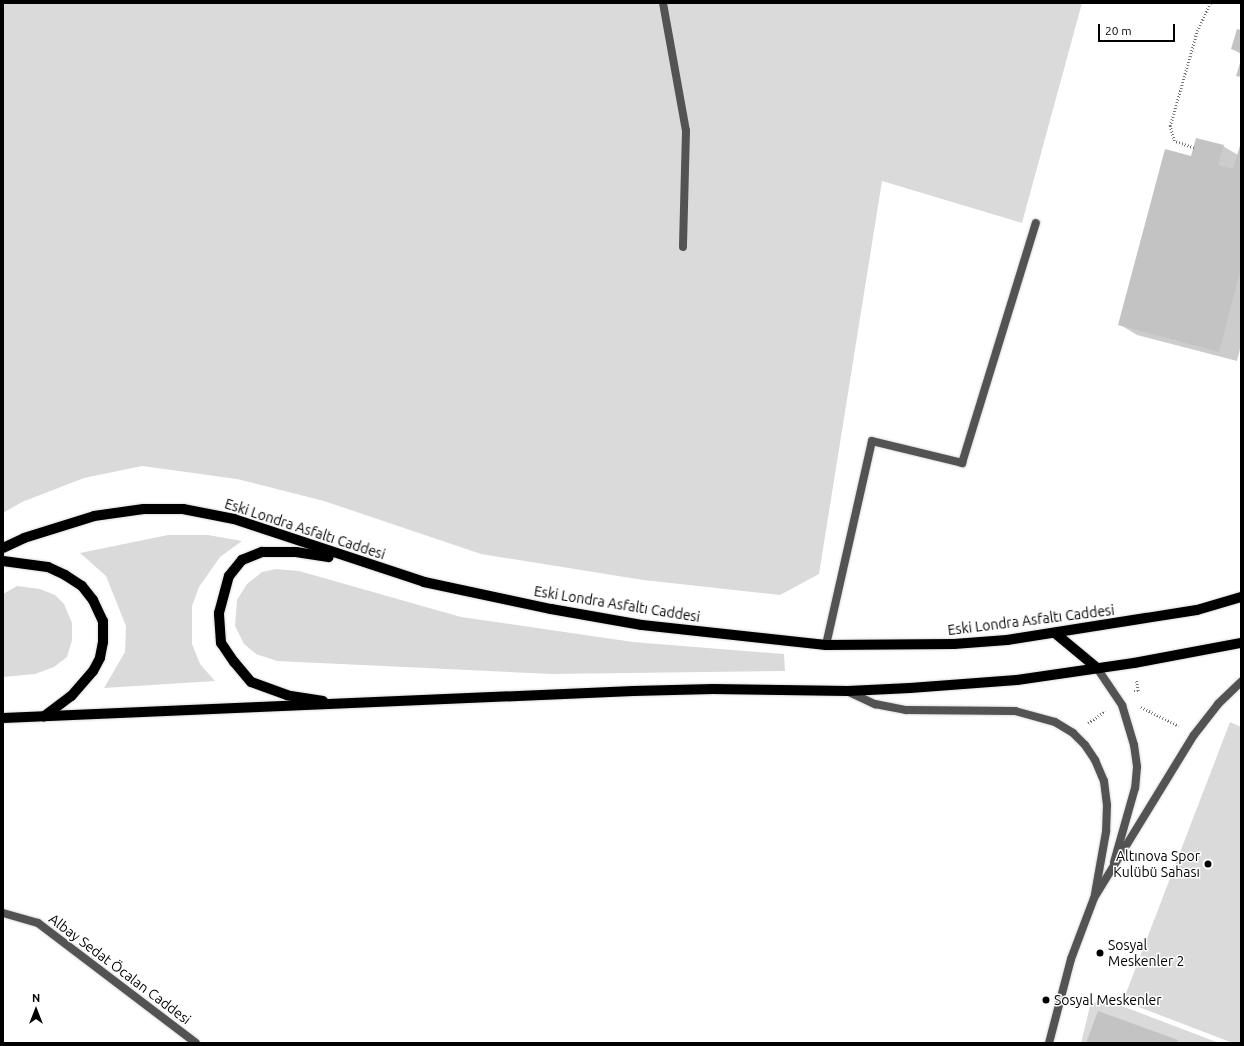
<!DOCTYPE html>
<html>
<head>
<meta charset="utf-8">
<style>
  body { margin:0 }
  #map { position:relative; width:1244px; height:1046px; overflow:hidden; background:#fff; font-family:Ubuntu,sans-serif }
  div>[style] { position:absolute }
  .green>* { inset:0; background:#dadada }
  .shadow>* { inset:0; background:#0003 }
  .building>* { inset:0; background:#c3c3c3 }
  .path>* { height:2.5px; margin-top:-1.25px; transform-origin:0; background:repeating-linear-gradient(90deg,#757575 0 1px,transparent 0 3px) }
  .roads { filter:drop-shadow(0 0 1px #dbdbdb) drop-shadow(0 0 1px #dbdbdb) }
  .service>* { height:8px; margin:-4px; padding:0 4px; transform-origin:4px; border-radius:4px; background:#535353 }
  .minor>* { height:8px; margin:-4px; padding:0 4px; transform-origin:4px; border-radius:4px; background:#535353 }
  .tertiary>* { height:8px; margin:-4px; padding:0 4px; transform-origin:4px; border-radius:4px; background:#535353 }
  .primary>* { height:10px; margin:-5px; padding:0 5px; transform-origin:5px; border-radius:5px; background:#000 }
  .dots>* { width:11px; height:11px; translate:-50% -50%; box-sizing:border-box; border:2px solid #fff; border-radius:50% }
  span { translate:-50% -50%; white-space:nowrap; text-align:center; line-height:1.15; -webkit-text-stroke:3px #fff; paint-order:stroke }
  .street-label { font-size:14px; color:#000 }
  .poi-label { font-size:14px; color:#000 }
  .right { translate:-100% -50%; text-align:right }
  .left { translate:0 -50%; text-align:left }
  .frame { position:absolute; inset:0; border:4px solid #000; pointer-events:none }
  .north { position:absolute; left:16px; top:990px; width:40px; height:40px; -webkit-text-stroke:3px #fff; paint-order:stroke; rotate:0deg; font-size:11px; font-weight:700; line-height:16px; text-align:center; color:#000 }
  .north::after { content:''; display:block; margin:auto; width:14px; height:18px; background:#000; clip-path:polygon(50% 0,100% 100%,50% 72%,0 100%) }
  .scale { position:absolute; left:1098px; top:24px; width:77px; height:18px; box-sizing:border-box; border:2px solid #000; border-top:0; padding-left:5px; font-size:12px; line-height:14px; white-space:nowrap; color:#000; -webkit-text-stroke:3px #fff; paint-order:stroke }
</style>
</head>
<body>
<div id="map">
  <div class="green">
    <div style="clip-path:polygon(3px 3px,1082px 3px,1022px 223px,882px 181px,819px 574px,780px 595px,643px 580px,481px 554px,324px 501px,237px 479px,142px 466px,84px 478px,22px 502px,3px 513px)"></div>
    <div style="clip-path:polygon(168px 535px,208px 535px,242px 541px,220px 557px,199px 587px,192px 606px,192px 644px,200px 664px,215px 681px,104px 688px,125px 652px,126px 626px,106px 576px,80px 553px)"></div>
    <div style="clip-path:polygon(276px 569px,299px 571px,461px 617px,633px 642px,784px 654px,785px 671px,551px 674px,277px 661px,256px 654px,244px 644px,235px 626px,237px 600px,247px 584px,262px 572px)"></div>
    <div style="clip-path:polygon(17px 586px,40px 589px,55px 595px,64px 604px,72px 623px,72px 640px,67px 657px,54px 667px,35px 674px,3px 677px,3px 594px)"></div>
    <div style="clip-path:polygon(1230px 722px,1241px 727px,1241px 1043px,1233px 1043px,1123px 1001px)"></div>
    <div style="clip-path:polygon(1091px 1002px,1122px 1006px,1219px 1043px,1081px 1043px)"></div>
  </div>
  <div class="shadow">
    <div style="clip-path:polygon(1241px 31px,1241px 54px,1232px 49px)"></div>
    <div style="clip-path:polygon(1241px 144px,1241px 345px,1237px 361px,1137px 335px,1119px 324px,1192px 157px,1223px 146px,1238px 155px)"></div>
  </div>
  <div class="building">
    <div style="clip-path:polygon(1237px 29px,1241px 30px,1241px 52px,1231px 49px)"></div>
    <div style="clip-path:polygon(1241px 60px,1241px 77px,1236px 76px)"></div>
    <div style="clip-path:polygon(1196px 138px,1224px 145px,1218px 165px,1233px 169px,1241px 142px,1241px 268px,1219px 352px,1118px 325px,1165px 149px,1191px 156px)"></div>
    <div style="clip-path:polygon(1098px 1011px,1178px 1040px,1177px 1043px,1086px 1043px)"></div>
  </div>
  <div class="path">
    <div style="left:1194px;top:148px;width:21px;rotate:-161deg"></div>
    <div style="left:1174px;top:141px;width:16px;rotate:-105deg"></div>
    <div style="left:1170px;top:126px;width:99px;rotate:-74.1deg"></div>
    <div style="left:1197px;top:31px;width:31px;rotate:-65deg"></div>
    <div style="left:1134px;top:691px;width:4px"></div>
    <div style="left:1138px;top:691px;width:11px;rotate:-100deg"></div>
    <div style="left:1141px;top:707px;width:42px;rotate:26.6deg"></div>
    <div style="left:1088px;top:723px;width:21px;rotate:-35deg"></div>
  </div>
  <div class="roads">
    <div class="service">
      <div style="left:663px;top:3px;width:130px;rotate:79.8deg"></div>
      <div style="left:686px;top:131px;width:116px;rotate:91.5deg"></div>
    </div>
    <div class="minor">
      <div style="left:826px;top:645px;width:209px;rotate:-77.3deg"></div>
      <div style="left:872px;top:441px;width:93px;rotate:13.7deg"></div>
      <div style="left:962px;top:463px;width:251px;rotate:-72.9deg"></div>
      <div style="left:3px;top:913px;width:36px;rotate:16deg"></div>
      <div style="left:38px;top:923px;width:198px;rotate:37.2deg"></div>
    </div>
    <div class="tertiary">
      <div style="left:1097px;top:668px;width:45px;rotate:56deg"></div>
      <div style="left:1122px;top:705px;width:42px;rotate:73.3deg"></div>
      <div style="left:1134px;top:745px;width:22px;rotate:82deg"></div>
      <div style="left:1137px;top:767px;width:21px;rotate:95deg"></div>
      <div style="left:1135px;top:788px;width:77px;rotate:105.8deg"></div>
      <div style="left:849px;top:692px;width:29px;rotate:25deg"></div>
      <div style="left:875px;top:704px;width:32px;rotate:11deg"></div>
      <div style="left:906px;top:710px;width:109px;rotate:0.5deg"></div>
      <div style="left:1015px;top:711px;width:41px;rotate:15.4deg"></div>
      <div style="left:1055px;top:722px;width:21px;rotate:31deg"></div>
      <div style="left:1073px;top:733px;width:17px;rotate:45deg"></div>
      <div style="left:1085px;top:745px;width:18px;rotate:56deg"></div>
      <div style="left:1095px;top:760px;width:23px;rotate:67deg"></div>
      <div style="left:1104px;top:781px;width:24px;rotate:83deg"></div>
      <div style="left:1107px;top:805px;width:27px;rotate:92deg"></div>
      <div style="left:1106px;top:832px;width:63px;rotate:100.1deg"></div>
      <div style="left:1049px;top:1043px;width:87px;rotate:-75.3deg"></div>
      <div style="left:1071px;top:959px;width:65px;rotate:-69.3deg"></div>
      <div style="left:1094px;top:898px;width:191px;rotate:-58.5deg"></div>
      <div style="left:1194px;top:735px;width:39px;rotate:-52deg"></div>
      <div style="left:1218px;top:704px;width:32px;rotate:-44deg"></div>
    </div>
    <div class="primary">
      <div style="left:3px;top:548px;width:23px;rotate:-25deg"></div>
      <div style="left:24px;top:538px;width:73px;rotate:-17.4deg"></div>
      <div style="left:94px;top:516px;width:50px;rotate:-8deg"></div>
      <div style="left:144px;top:509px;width:39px"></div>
      <div style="left:183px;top:509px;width:52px;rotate:11.1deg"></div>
      <div style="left:234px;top:519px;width:200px;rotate:18.3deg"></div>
      <div style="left:424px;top:582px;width:130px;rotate:12deg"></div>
      <div style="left:551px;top:609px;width:92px;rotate:10deg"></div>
      <div style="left:642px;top:625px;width:185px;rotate:6.2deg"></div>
      <div style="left:826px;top:645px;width:128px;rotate:-0.4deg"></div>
      <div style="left:954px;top:644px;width:53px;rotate:-4.3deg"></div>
      <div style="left:1007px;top:640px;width:192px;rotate:-9deg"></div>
      <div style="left:1197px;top:610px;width:46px;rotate:-16.5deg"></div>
      <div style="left:3px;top:561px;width:45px;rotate:7.6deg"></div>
      <div style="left:48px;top:567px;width:19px;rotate:25deg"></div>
      <div style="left:65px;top:575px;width:20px;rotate:33deg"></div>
      <div style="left:82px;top:586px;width:18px;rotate:52deg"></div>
      <div style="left:93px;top:600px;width:23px;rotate:65deg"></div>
      <div style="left:103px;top:621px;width:21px;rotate:90deg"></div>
      <div style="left:103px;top:642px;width:16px;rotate:101deg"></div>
      <div style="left:100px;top:658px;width:15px;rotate:118deg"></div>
      <div style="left:93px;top:671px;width:33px;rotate:131deg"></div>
      <div style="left:71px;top:696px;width:34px;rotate:143deg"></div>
      <div style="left:1055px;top:633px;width:55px;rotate:39.8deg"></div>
      <div style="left:323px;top:701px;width:36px;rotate:-171deg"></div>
      <div style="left:287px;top:695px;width:38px;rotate:-160deg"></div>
      <div style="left:251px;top:682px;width:26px;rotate:-130deg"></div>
      <div style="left:234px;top:662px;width:23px;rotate:-124deg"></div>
      <div style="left:221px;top:643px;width:30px;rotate:-94deg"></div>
      <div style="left:219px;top:613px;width:38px;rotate:-75deg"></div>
      <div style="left:229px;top:576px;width:21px;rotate:-51deg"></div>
      <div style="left:242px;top:560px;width:22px;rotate:-22deg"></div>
      <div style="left:262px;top:552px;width:34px"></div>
      <div style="left:296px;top:552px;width:33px;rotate:9deg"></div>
      <div style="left:3px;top:718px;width:631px;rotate:-2.45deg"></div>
      <div style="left:633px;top:691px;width:80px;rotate:-1.4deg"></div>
      <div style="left:713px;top:689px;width:135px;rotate:0.8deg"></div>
      <div style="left:848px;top:691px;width:62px;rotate:-2.8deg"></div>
      <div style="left:910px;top:688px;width:107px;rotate:-4.3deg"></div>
      <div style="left:1017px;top:680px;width:118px;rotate:-8.3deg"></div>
      <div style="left:1134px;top:663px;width:109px;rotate:-10.6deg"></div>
    </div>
  </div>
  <div class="dots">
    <div style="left:1208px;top:864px;background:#000"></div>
    <div style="left:1100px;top:953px;background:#000"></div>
    <div style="left:1046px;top:1000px;background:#000"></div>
  </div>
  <div class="street-label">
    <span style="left:305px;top:529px;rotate:18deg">Eski Londra Asfaltı Caddesi</span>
    <span style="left:617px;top:604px;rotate:9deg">Eski Londra Asfaltı Caddesi</span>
    <span style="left:1031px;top:620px;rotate:-7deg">Eski Londra Asfaltı Caddesi</span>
    <span style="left:120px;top:969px;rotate:37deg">Albay Sedat Öcalan Caddesi</span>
  </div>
  <div class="poi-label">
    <span class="right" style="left:1200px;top:864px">Altınova Spor<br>Kulübü Sahası</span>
    <span class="left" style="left:1108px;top:953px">Sosyal<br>Meskenler 2</span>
    <span class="left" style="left:1054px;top:1000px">Sosyal Meskenler</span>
  </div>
  <div class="frame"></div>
  <div class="north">N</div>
  <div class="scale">20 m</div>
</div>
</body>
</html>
